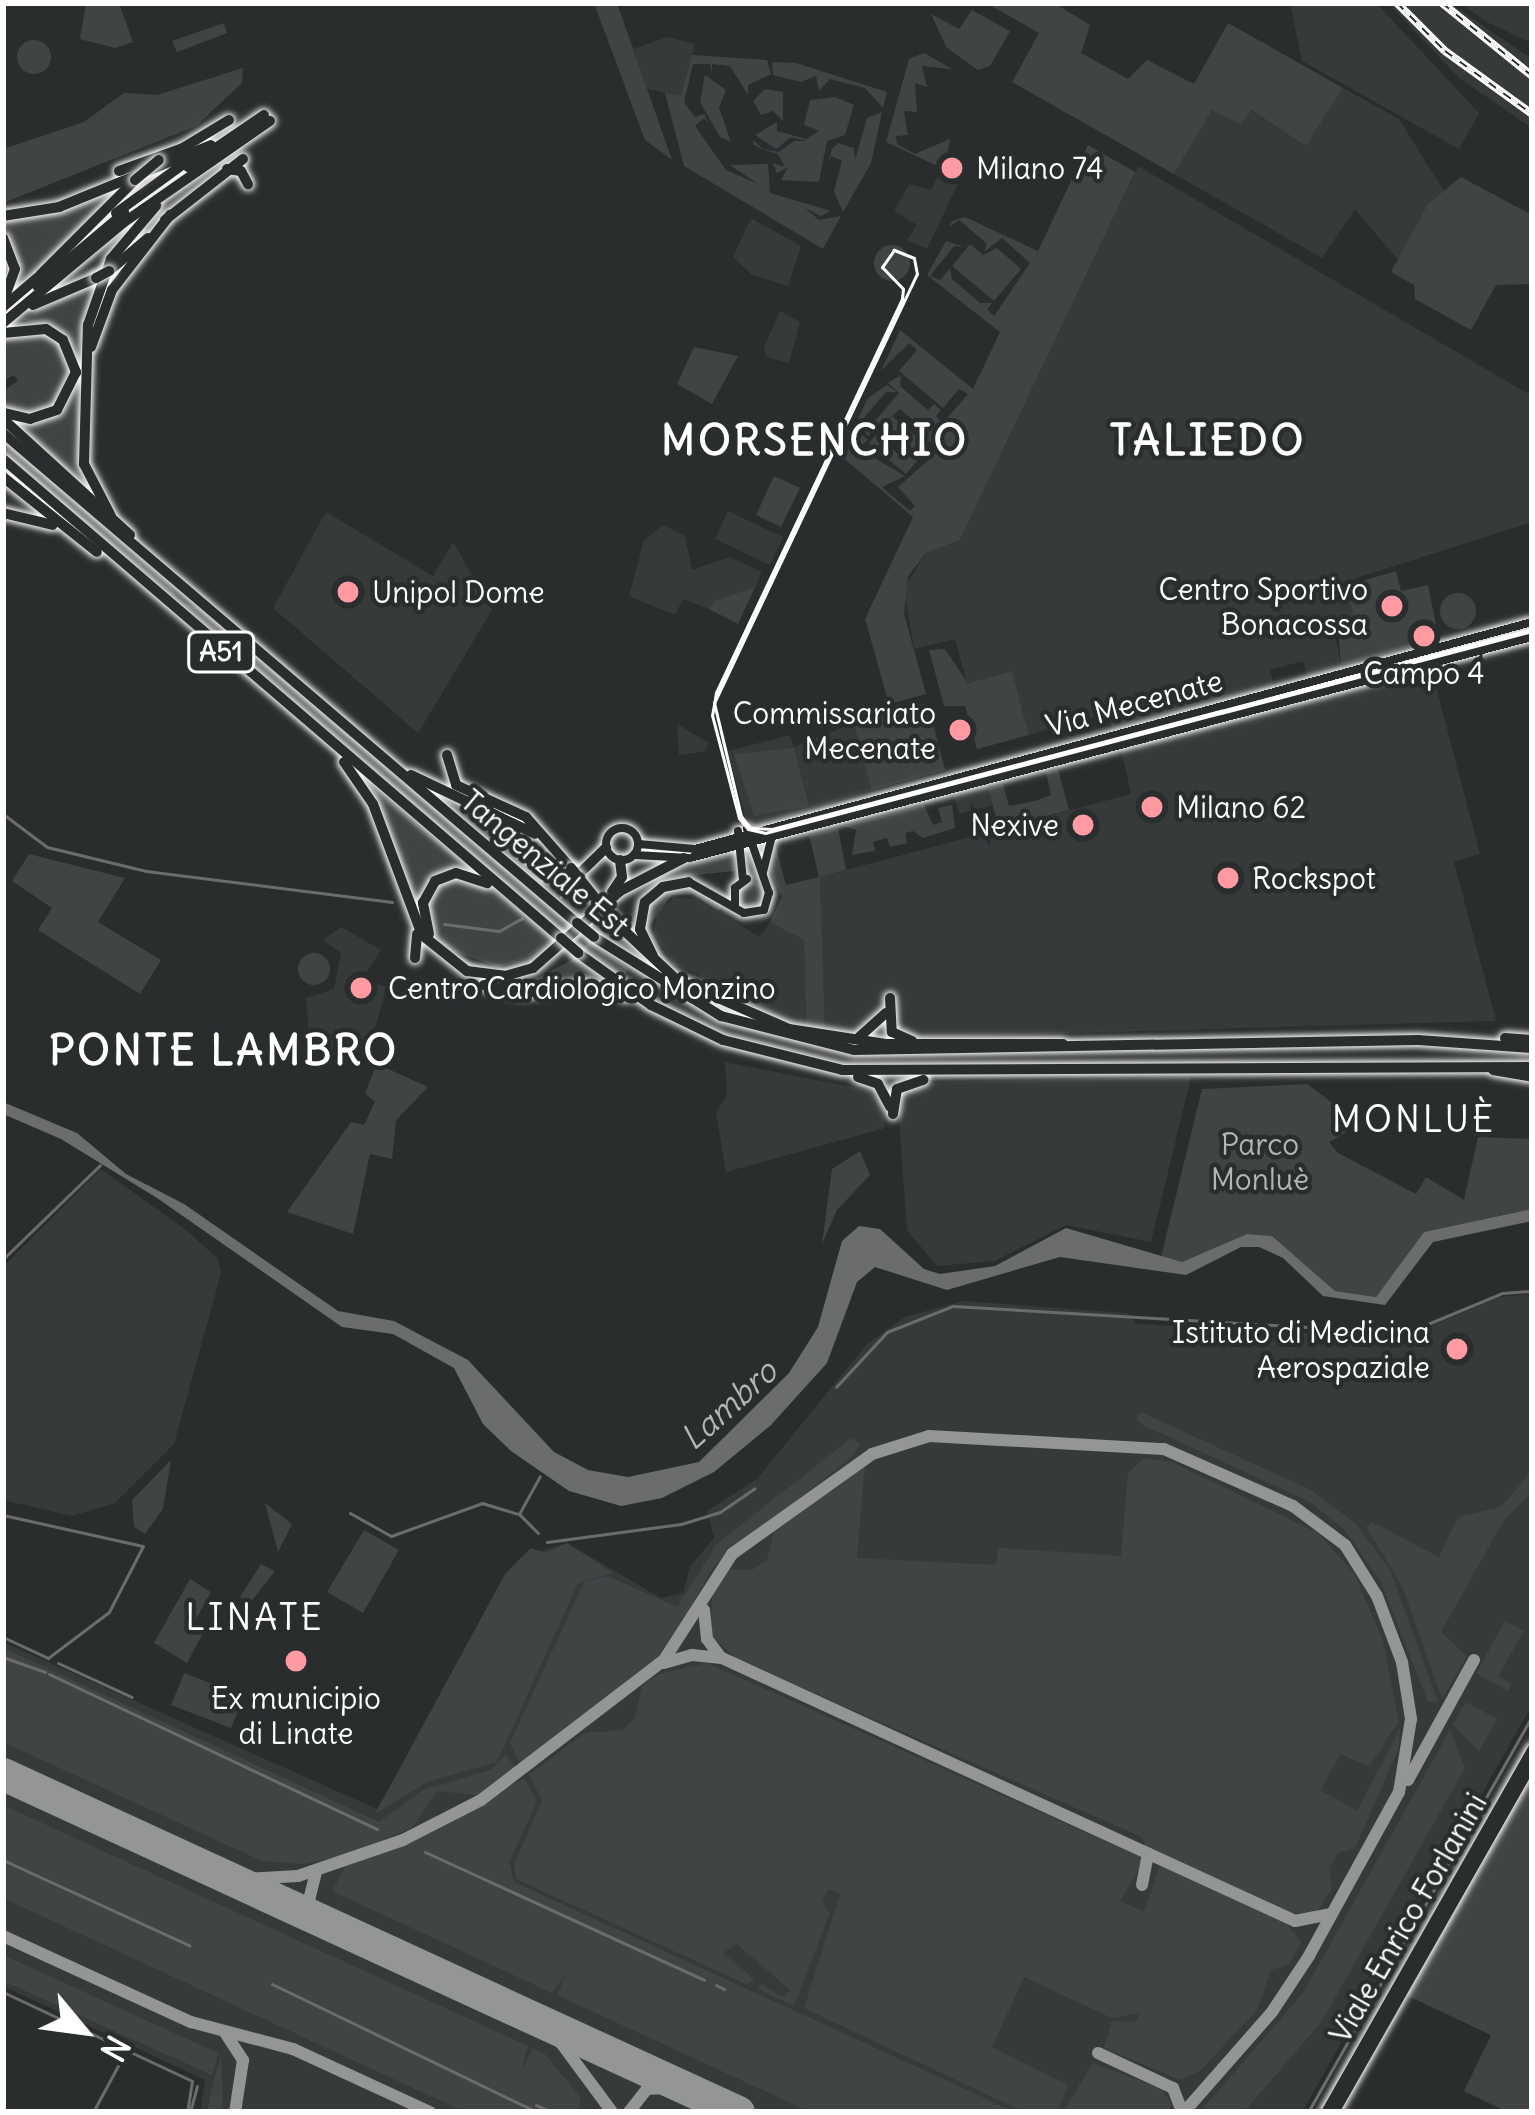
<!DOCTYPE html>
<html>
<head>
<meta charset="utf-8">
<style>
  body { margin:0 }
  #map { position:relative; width:1535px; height:2115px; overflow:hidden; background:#2a2d2e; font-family:Delius,sans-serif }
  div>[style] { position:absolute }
  .built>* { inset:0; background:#373a3b }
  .green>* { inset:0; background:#414445 }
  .round { border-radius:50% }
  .water>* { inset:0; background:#6a6c6d }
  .stream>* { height:3px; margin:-1.5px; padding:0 1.5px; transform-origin:1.5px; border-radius:1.5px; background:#6a6c6d }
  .taxiway>* { height:12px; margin:-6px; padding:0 6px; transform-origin:6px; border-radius:6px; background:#949696 }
  .runway>* { height:33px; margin:-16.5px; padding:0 16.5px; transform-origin:16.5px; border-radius:16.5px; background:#949696 }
  .roads { filter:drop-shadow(0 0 3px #fff) drop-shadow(0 0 3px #fff) }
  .secondary>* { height:8px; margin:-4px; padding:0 4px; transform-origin:4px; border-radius:4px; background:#2a2d2e }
  .secondary>.ring { margin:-4px; padding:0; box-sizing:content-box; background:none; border:8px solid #2a2d2e; border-radius:50% }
  .primary>* { height:9px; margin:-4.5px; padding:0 4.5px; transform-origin:4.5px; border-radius:4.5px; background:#2a2d2e }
  .trunk>* { height:10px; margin:-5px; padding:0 5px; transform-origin:5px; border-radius:5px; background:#2a2d2e }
  .motorway>* { height:10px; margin:-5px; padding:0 5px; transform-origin:5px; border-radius:5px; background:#2a2d2e }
  .tram>* { height:3px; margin:-1.5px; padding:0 1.5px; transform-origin:1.5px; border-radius:1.5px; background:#fff }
  .rail>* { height:8px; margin-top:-4px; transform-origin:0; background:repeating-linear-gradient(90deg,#2a2d2e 0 9px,#fff 0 18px); box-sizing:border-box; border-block:3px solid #fff }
  .bridges { filter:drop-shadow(0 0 3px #fff) drop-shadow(0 0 3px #fff) }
  .trunk-bridge>* { height:10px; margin:-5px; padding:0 5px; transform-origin:5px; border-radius:5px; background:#2a2d2e }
  .motorway-bridge>* { height:10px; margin:-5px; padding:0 5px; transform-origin:5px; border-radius:5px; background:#2a2d2e }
  .dots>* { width:33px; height:33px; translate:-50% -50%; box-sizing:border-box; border:6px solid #2a2d2e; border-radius:50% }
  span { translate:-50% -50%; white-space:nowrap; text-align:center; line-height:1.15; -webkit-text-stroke:9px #2a2d2e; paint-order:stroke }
  .shield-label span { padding:3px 9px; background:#2a2d2e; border:3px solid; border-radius:9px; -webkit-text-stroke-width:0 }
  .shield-label { font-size:27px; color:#fff; font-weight:700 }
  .poi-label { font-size:30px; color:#fff }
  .left { translate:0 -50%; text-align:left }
  .right { translate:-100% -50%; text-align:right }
  .street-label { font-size:30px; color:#fff }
  .park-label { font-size:30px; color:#b3b4b5 }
  .water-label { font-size:33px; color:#b4b6b6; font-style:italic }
  .quarter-label { font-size:36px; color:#fff; letter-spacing:3px }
  .district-label { font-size:42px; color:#fff; font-weight:700; letter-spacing:3px }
  .frame { position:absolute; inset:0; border:6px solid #fff; pointer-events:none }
  .north { position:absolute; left:24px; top:1971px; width:120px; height:120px; -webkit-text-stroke:9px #2a2d2e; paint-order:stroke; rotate:119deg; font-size:33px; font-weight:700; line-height:48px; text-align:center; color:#fff }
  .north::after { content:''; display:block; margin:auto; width:42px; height:54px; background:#fff; clip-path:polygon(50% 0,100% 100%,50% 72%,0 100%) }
</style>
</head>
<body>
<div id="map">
  <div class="built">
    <div style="clip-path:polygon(1290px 3px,1376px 3px,1479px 113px,1459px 149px,1302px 61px)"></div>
    <div style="clip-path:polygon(1388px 3px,1450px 3px,1532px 59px,1532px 128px,1459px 78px)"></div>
    <div style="clip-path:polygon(1460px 3px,1532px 3px,1532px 43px,1489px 23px)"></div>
    <div style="clip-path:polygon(668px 37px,695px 44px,681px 97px,647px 88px,633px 49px)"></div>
    <div style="clip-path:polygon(1343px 88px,1399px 119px,1444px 191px,1398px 260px,1355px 209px,1322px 258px,1174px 174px,1212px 110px,1250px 110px,1306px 146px)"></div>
    <div style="clip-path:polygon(1138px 166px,1532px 396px,1532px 522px,1350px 580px,1354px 621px,1335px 637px,1343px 673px,1309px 681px,1303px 661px,1270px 670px,1275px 691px,1114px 733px,1106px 714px,1029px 735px,1012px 671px,967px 683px,955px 639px,914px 649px,904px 588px,926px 553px,960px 540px)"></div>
    <div style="clip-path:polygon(942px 168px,961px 177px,927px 249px,907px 240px,917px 225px,894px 211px,909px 184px,931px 190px)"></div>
    <div style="clip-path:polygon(751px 218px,801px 246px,788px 286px,752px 275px,733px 257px)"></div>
    <div style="clip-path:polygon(780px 311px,800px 322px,789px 363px,767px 357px,764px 347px)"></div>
    <div style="clip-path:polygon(728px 511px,783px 537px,770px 565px,715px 539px)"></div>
    <div style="clip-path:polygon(326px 512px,433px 576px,453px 542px,492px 610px,418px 733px,273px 608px)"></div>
    <div style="clip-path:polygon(663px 525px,685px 536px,692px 570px,730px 557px,762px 572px,755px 587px,709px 609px,683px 599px,675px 615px,629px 596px,644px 540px)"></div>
    <div style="clip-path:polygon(1430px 664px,1480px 854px,1454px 862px,1496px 1021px,891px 1038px,825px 1028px,820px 877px,1131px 794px,1120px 744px)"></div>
    <div style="clip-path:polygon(854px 723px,871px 790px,748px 829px,728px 751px,790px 735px,794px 747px)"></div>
    <div style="clip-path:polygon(677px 724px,709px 743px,706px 751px,679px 755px)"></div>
    <div style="clip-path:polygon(986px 780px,993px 805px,959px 814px,952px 789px)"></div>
    <div style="clip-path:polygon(674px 898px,695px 899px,760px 937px,770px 922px,804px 940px,806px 1026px,710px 992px,699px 974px,675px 965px,654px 934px,657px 912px)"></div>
    <div style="clip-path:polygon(341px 927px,381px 950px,362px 979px,387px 987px,370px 1044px,310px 1051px,306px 998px,334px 989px,341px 953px,323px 940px)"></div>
    <div style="clip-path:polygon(725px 1062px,867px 1090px,882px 1103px,885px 1128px,726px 1172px,716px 1112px,727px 1095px)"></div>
    <div style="clip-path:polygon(1191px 1077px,1151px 1242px,1066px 1225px,995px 1261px,937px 1266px,907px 1230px,897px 1095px,909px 1083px)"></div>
    <div style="clip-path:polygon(101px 1169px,186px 1230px,218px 1259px,221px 1273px,174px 1444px,115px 1503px,72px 1516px,3px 1500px,3px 1267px)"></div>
    <div style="clip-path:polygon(1532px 1294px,1532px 1705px,1302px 2112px,200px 2112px,205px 2080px,3px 1986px,3px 1642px,377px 1809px,520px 1558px,567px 1543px,661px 1598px,683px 1593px,690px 1566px,714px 1538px,707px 1511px,757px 1479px,867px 1344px,905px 1317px,963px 1301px,1127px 1313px,1136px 1324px,1364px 1336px,1419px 1331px,1499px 1297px)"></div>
  </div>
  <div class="green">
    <div style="clip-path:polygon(86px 3px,119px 3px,133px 42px,115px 48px,80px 39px)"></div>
    <div style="clip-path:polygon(594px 3px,617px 3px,672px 160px,645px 140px)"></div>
    <div style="clip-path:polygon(986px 3px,1054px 3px,1090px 25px,1081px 53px,1128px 79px,1147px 60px,1194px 84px,1228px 23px,1343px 88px,1306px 146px,1251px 110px,1241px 124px,1212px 110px,1174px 174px,1012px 82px,1039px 33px)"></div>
    <div style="clip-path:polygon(972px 10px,1010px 31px,990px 66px,978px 70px,947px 48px,931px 14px,959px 29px)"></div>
    <div style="clip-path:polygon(224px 23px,227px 33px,177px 52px,172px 41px)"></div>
    <div class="round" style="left:17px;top:40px;width:34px;height:34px"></div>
    <div style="clip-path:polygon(924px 53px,952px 69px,922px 66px,927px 87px,915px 83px,917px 112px,904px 111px,908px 135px,896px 136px,897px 144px,915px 154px,950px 139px,944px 169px,886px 142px,909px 59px)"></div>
    <div style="clip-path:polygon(692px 55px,767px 60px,771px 74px,748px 85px,748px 95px,730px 66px,712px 64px,712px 73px,710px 64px,693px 64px,684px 102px,695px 117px,704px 114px,709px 124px,704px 118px,695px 126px,726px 170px,758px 184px,730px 165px,768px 164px,770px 193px,831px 211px,821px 216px,805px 208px,819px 220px,841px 216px,823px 249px,684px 166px,665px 93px,681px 96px)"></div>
    <div style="clip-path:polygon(796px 63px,887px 92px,883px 108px,865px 88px,830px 79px,819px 91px,816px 76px,801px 82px,773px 75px,772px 62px)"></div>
    <div style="clip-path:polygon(243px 68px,242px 83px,196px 126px,3px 203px,3px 149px,84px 122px,124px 93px,157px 95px)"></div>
    <div style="clip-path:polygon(705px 75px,726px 90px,719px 108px,731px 142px,720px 137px,700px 102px)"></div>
    <div style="clip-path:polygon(765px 89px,783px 92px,783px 121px,773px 111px,761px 115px,753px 101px)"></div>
    <div style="clip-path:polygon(835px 97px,854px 105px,845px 135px,827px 141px,819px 182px,781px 180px,788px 167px,777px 173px,773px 163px,785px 167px,778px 154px,762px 149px,754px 145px,753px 140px,763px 149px,779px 152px,794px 141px,822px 141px,807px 141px,791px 137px,776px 149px,755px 135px,777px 122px,777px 131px,806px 139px,819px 131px,804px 125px,810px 100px)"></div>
    <div style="clip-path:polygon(882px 112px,871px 163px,843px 212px,834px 191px,842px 161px,831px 156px,828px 164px,832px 149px,838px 143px,854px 148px,855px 160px,867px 118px)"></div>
    <div style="clip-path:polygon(1088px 145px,1135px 172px,960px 540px,926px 553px,908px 576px,904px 614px,926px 694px,889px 704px,865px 619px,913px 517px,841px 456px,863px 435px,868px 440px,858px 448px,905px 476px,882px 487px,910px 511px,915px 506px,898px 487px,944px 446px,924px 440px,929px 433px,900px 409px,868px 436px,857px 421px,868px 398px,887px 385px,897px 392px,886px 392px,862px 420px,869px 428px,899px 393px,888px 383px,901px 375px,900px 386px,928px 410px,934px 404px,941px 410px,936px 416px,943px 423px,968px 394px,959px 389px,943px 408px,899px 371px,917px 350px,909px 343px,881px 371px,900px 330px,973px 389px,1000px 332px,927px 275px,946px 241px,965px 247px,954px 246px,930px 276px,940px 280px,950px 268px,952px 279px,980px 303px,992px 303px,987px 309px,994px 316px,1030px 263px,1002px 238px,984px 252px,987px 244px,959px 220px,949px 227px,952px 221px,965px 217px,1038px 251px)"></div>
    <div style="clip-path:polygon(137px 174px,75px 238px,15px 292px,20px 269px,3px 219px,57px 213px)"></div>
    <div style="clip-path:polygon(1461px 177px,1532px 215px,1532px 284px,1496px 285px,1471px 330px,1415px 299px,1414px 285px,1391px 272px,1428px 204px)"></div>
    <div style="clip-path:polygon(970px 244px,983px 255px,997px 248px,1021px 269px,994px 301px,952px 266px)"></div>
    <div class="round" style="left:874px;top:245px;width:36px;height:36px"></div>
    <div style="clip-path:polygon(97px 282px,79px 350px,80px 447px,93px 495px,5px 417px,35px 422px,67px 404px,75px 352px,58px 330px,21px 319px)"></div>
    <div style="clip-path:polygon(26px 329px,54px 337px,73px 368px,58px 405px,39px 416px,3px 409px,3px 391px,18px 381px,14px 375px,3px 381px,3px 337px)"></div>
    <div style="clip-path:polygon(694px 347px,738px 356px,712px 404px,677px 384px)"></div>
    <div style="clip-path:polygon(892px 416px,929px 447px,906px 474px,869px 443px,876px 435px,905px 460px,914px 450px,886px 424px)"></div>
    <div style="clip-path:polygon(3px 440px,171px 586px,177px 598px,3px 455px)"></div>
    <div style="clip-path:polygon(774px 476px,800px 488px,781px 527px,756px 515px)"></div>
    <div style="clip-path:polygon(1396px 571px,1401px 591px,1428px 585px,1439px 639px,1341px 665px,1338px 626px,1354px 620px,1348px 585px)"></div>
    <div style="clip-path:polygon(755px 587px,738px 624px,709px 609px,715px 601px)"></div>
    <div class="round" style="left:1440px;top:593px;width:36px;height:36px"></div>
    <div style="clip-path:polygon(181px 602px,197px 607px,574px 926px,565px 935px)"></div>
    <div style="clip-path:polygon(945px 649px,968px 683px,1012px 671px,1029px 735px,977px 749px,965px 706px,944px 706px,929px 650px)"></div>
    <div style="clip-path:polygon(928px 703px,945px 770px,871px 790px,854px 723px)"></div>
    <div style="clip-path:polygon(794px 748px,809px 806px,754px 816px,734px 754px)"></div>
    <div style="clip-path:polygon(1058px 769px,1069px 810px,999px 828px,988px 788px,1003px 784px,1009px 806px,1035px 801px,1051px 795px,1046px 773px)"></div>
    <div style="clip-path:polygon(363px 780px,477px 874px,443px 873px,424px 892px,422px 921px,439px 948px,491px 971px,550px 954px,520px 971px,488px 973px,438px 949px,418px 922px)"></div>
    <div style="clip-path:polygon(924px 805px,933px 825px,942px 822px,938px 808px,952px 805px,955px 828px,923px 838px,913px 831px,905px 833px,907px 843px,890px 847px,887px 838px,873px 842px,875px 851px,852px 855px,856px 830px,844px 826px)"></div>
    <div style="clip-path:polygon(838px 828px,846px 870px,820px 877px,825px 1028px,857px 1033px,880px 1010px,880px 996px,883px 1016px,860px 1035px,848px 1034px,791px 1025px,710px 992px,806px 1025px,804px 940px,770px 922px,782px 897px,766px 862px,775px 844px,786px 885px,819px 877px,809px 835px)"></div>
    <div style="clip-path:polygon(736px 853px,734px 871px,649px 880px,685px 866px)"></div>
    <div style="clip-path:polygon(29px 854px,125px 878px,98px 922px,161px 960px,140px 994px,38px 930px,52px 908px,12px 881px)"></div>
    <div style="clip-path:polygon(457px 875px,496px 891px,557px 943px,537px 958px,498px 967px,445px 948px,426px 923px,426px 900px,434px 886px)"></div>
    <div class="round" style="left:737px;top:882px;width:28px;height:28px"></div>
    <div style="clip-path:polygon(670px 887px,694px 887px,724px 905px,718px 911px,693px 894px,672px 895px,649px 926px,668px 964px,707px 992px,666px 965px,645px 935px,647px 907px)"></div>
    <div style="clip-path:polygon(591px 940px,628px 969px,622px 980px,582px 949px)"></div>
    <div class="round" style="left:298px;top:953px;width:32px;height:32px"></div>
    <div style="clip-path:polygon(575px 958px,609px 984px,519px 990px,521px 987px)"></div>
    <div style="clip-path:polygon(377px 1064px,428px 1087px,396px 1120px,392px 1159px,370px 1154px,353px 1234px,287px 1212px,351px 1122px,364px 1125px,375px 1102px,365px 1093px)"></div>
    <div style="clip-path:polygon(1307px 1084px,1338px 1107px,1333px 1115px,1347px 1132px,1329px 1142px,1338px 1153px,1416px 1194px,1426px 1177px,1464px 1200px,1478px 1137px,1532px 1139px,1532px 1209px,1424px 1232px,1376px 1297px,1335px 1291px,1272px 1236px,1247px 1234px,1182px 1262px,1161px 1257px,1202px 1089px)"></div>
    <div style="clip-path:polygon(860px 1151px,870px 1175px,837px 1210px,822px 1244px,832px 1169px)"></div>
    <div style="clip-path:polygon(1141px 1412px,1313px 1491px,1356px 1524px,1390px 1570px,1438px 1702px,1428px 1702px,1381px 1582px,1345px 1530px,1310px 1502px,1145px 1426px,1136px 1419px)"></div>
    <div style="clip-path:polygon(851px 1438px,860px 1444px,853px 1456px,714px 1566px,668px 1649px,522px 1767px,510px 1743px,584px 1582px,608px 1576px,677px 1607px,717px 1544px)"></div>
    <div style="clip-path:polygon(1144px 1458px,1172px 1462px,1318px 1533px,1354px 1573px,1383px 1641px,1399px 1721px,1369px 1767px,1341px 1754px,1320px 1790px,1357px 1811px,1400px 1728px,1398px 1750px,1355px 1848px,1338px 1853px,1329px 1868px,1332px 1889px,1315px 1914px,1289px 1913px,1145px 1846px,1142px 1837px,739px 1660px,711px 1636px,712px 1595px,725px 1569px,752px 1570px,767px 1560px,774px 1530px,865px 1464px,857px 1558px,996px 1565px,999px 1548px,1121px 1556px,1128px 1473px)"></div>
    <div style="clip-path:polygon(171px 1460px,163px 1509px,145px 1534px,134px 1527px,132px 1500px)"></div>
    <div style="clip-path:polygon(1532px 1471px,1528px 1496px,1504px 1520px,1441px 1632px,1467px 1656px,1442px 1699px,1402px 1586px,1366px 1527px,1372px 1522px,1439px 1557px,1458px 1517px,1501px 1507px)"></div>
    <div style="clip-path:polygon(265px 1503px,292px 1524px,278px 1552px)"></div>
    <div style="clip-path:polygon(364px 1530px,399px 1550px,363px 1613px,327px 1592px)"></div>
    <div style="clip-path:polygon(567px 1543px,613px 1573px,578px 1583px,497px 1762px,427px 1782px,375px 1814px,505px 1574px,531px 1548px,546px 1553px)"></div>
    <div style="clip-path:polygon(261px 1564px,275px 1571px,250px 1603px,240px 1597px)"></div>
    <div style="clip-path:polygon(190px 1579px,211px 1592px,192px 1626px,203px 1633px,187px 1663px,154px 1643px)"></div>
    <div style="clip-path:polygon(1505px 1621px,1524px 1631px,1498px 1676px,1511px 1684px,1508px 1691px,1476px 1673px)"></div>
    <div style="clip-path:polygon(3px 1648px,379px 1822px,423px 1790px,490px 1770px,505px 1755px,518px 1769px,477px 1795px,437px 1791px,412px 1828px,351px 1853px,305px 1864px,262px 1861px,3px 1742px)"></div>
    <div style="clip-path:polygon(707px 1663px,1145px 1859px,1120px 1901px,1144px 1912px,1160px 1865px,1286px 1923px,1301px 1942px,1289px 1964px,1271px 1970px,1257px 2010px,1200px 2071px,1180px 2080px,1104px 2048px,1112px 2021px,1135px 2022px,1140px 2013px,1112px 2018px,1024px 1977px,992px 2047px,1068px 2085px,1058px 2112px,1024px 2112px,804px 2008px,840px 1894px,828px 1889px,822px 1901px,830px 1913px,794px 2006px,758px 1989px,761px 1984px,783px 1997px,790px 1990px,737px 1944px,723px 1953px,754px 1979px,748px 1985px,516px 1879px,514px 1865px,542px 1800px,529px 1775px,585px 1733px,623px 1730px,635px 1718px,642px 1686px,656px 1675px)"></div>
    <div style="clip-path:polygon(184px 1673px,244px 1696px,231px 1728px,171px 1705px)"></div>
    <div style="clip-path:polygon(1466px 1702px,1497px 1719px,1479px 1751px,1453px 1725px)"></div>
    <div style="clip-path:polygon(1450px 1730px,1465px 1768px,1322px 2021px,1244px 2112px,1200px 2112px,1303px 1993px)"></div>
    <div style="clip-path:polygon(1532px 1771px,1532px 2112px,1507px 2112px,1464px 2091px,1491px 2035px,1406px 1995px)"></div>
    <div style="clip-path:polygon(524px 1778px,537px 1802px,509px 1862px,514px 1882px,1015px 2112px,810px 2112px,557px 1995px,567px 1972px,552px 1993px,332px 1891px,345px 1867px,423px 1836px)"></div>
    <div style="clip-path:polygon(3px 1805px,528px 2046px,521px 2071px,533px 2048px,544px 2053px,581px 2098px,578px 2112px,465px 2112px,3px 1898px)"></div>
    <div style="clip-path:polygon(3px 1955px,218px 2053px,212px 2075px,3px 1981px)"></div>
    <div style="clip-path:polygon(221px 2056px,223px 2112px,207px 2112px,214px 2079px)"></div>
    <div style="clip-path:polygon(1093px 2063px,1162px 2089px,1172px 2105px,1167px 2112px,1063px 2112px)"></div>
  </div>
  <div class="water">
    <div style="clip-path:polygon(3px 1102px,77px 1133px,126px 1174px,184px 1204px,338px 1311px,394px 1321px,468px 1360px,554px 1452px,588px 1470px,628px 1477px,699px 1462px,789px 1373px,818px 1327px,842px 1241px,859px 1226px,880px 1229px,924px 1269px,940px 1274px,995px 1266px,1066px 1228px,1182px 1262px,1247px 1234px,1272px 1236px,1335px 1291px,1376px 1297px,1424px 1232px,1532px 1209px,1532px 1221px,1433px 1242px,1385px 1305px,1323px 1296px,1283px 1258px,1259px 1247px,1241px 1247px,1186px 1275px,1060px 1257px,947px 1290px,875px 1267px,857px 1282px,827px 1363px,771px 1425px,714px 1472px,662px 1498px,621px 1506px,569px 1491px,511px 1451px,483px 1424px,454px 1368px,393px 1334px,342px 1327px,157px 1198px,61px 1139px,3px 1114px)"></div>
  </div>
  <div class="stream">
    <div style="left:3px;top:814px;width:55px;rotate:36.9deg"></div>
    <div style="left:47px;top:847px;width:102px;rotate:13.6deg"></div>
    <div style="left:146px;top:871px;width:248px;rotate:7.2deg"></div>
    <div style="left:561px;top:897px;width:9px;rotate:-32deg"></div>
    <div style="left:444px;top:924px;width:55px;rotate:7.3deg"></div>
    <div style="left:499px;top:931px;width:26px;rotate:-29deg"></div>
    <div style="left:3px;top:1259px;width:135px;rotate:-44.1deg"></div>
    <div style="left:836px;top:1387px;width:75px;rotate:-47.2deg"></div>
    <div style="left:887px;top:1332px;width:71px;rotate:-21.5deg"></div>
    <div style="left:953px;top:1306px;width:437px;rotate:3.4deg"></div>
    <div style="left:1389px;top:1332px;width:29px;rotate:-8deg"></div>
    <div style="left:1418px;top:1328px;width:91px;rotate:-22.6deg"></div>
    <div style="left:1502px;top:1293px;width:30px;rotate:-4deg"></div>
    <div style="left:350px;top:1513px;width:47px;rotate:29.3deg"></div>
    <div style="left:391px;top:1536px;width:97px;rotate:-19.9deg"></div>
    <div style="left:482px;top:1503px;width:39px;rotate:17deg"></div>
    <div style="left:3px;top:1515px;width:143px;rotate:12.5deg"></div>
    <div style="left:143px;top:1546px;width:74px;rotate:117.3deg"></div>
    <div style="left:109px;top:1612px;width:76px;rotate:143deg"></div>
    <div style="left:538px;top:1533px;width:27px;rotate:-135deg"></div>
    <div style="left:519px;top:1514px;width:43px;rotate:-61.1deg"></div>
    <div style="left:547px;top:1542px;width:135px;rotate:-7.7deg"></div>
    <div style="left:681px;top:1524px;width:41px;rotate:-17.1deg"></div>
    <div style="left:720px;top:1512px;width:42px;rotate:-34.4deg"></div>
    <div style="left:3px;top:1637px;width:50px;rotate:25deg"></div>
    <div style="left:3px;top:1657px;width:45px;rotate:19.7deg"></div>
    <div style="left:58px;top:1663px;width:81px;rotate:24.7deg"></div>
    <div style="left:49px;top:1674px;width:363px;rotate:25.3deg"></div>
    <div style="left:425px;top:1852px;width:307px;rotate:24.6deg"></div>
    <div style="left:3px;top:1860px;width:205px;rotate:24.6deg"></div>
    <div style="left:272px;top:1984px;width:294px;rotate:25.8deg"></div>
    <div style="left:716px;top:1985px;width:9px;rotate:27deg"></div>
    <div style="left:3px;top:1992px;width:209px;rotate:25.2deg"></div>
    <div style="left:192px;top:2081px;width:31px;rotate:99deg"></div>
    <div style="left:536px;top:2105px;width:17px;rotate:25deg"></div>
    <div style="left:93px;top:2112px;width:69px;rotate:-61.6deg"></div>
    <div style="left:190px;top:2112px;width:27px;rotate:-75deg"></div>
    <div style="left:1308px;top:2112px;width:455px;rotate:-60.5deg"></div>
  </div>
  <div class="taxiway">
    <div style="left:704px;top:1610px;width:29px;rotate:84deg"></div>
    <div style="left:707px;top:1639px;width:21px;rotate:53deg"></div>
    <div style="left:664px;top:1663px;width:29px;rotate:-16deg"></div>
    <div style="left:692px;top:1655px;width:30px;rotate:6deg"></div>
    <div style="left:722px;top:1658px;width:630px;rotate:24.65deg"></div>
    <div style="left:1295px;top:1921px;width:37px;rotate:-11deg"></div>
    <div style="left:1408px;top:1780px;width:137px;rotate:-61.2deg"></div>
    <div style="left:208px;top:1868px;width:40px;rotate:16deg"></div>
    <div style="left:246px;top:1879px;width:52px;rotate:-3.3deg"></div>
    <div style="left:298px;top:1876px;width:111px;rotate:-18.9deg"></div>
    <div style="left:403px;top:1840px;width:88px;rotate:-27.1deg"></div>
    <div style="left:481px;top:1800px;width:230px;rotate:-37.4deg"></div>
    <div style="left:664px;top:1660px;width:126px;rotate:-57.3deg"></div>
    <div style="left:732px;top:1554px;width:172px;rotate:-35.5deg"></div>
    <div style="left:872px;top:1454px;width:60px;rotate:-17.5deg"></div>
    <div style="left:929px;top:1436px;width:235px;rotate:3.2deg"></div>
    <div style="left:1164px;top:1449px;width:141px;rotate:23.8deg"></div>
    <div style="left:1293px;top:1506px;width:65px;rotate:36.9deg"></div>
    <div style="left:1345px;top:1545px;width:60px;rotate:57.9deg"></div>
    <div style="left:1377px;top:1596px;width:71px;rotate:69.3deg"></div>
    <div style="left:1402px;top:1662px;width:58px;rotate:81deg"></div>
    <div style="left:1411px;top:1719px;width:74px;rotate:99.3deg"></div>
    <div style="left:1399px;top:1792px;width:187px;rotate:118.8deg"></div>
    <div style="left:1309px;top:1956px;width:67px;rotate:123.5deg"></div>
    <div style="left:1272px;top:2012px;width:133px;rotate:131.3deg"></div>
    <div style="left:316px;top:1872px;width:34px;rotate:104deg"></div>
    <div style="left:308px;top:1905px;width:28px;rotate:42deg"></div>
    <div style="left:1142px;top:1885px;width:32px;rotate:-79deg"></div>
    <div style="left:3px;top:1936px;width:207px;rotate:24.6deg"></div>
    <div style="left:191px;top:2022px;width:106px;rotate:14.8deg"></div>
    <div style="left:293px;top:2049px;width:151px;rotate:24.7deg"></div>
    <div style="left:514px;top:2009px;width:58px;rotate:35.9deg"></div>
    <div style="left:561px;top:2043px;width:86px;rotate:53.5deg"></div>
    <div style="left:224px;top:2031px;width:35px;rotate:57deg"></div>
    <div style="left:243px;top:2060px;width:53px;rotate:98.7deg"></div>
    <div style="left:1098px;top:2053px;width:83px;rotate:25deg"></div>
    <div style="left:1173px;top:2088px;width:26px;rotate:69deg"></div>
    <div style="left:629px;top:2112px;width:29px;rotate:-52deg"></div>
    <div style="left:647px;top:2089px;width:36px;rotate:-3deg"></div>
  </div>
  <div class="runway">
    <div style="left:3px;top:1774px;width:809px;rotate:24.7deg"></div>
  </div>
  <div class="roads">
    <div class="secondary">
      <div class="ring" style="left:606px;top:828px;width:24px;height:24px"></div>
      <div style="left:738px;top:831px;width:49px;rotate:84.2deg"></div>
      <div style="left:639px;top:844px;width:56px;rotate:5.1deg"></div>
      <div style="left:695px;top:849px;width:867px;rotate:-15.17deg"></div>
      <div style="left:634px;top:855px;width:56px;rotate:3.1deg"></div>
      <div style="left:690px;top:858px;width:871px;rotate:-14.71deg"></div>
      <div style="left:763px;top:872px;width:37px;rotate:-76deg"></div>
      <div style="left:689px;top:882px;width:63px;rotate:29.4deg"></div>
      <div style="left:744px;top:913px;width:20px;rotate:-9deg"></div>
      <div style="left:764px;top:910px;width:18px;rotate:-74deg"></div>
      <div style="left:769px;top:893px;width:68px;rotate:-109deg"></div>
      <div style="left:735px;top:905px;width:17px;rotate:-90deg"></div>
      <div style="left:735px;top:888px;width:15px;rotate:-37deg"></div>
    </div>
    <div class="primary">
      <div style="left:1325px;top:2112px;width:419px;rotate:-60.4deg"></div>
      <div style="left:1334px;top:2112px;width:400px;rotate:-60.4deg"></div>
    </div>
    <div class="trunk">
      <div style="left:181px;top:149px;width:56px;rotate:-31.1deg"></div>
      <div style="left:188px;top:167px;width:92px;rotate:-34.4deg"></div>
      <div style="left:227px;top:169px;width:14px;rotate:8deg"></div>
      <div style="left:241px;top:171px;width:15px;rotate:62deg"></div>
      <div style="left:116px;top:213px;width:90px;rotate:-36deg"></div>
      <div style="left:165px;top:220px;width:99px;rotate:-38deg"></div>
      <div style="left:109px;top:271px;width:51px;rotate:-40.2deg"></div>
      <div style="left:40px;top:275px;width:134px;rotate:-45deg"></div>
      <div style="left:37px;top:286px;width:114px;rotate:-40deg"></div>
      <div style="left:33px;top:305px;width:69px;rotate:-23.2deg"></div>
      <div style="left:3px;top:307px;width:45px;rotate:-40.5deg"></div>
      <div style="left:3px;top:323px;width:156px;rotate:-39.8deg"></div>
      <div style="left:123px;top:223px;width:179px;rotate:-34.8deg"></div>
    </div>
    <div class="motorway">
      <div style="left:119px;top:171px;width:74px;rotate:-19.7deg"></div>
      <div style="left:3px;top:216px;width:57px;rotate:-9.1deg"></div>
      <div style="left:59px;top:207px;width:164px;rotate:-22.2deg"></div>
      <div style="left:3px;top:238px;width:33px;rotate:69deg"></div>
      <div style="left:15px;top:269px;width:35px;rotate:110deg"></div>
      <div style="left:3px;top:333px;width:43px;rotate:-5.3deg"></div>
      <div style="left:46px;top:329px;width:20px;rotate:33deg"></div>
      <div style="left:63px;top:340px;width:35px;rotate:68deg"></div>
      <div style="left:76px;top:372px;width:42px;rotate:116.6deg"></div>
      <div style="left:57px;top:410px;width:28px;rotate:162deg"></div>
      <div style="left:30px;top:419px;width:28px;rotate:-167deg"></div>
      <div style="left:91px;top:347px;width:61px;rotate:-69.8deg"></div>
      <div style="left:112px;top:290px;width:95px;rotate:-52.3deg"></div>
      <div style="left:3px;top:419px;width:172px;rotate:42.4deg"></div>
      <div style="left:3px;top:433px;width:755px;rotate:40.49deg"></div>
      <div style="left:3px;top:459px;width:735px;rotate:40.64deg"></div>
      <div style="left:3px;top:477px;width:120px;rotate:38.6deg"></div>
      <div style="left:3px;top:513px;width:51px;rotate:13.5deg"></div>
      <div style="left:111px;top:516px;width:59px;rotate:-117.4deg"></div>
      <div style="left:84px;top:464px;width:139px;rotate:-88.4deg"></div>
      <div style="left:88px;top:325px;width:70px;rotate:-70.8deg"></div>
      <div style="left:111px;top:259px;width:70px;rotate:-49.7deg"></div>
      <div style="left:447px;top:755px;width:31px;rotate:73deg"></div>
      <div style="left:456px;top:785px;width:77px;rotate:24.6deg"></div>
      <div style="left:526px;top:817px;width:68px;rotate:48.6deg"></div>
      <div style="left:344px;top:762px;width:51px;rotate:55.4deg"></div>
      <div style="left:373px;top:804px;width:140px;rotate:69.5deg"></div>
      <div style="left:422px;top:935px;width:58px;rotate:38.7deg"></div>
      <div style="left:467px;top:971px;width:38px;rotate:7deg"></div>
      <div style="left:505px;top:976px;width:29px;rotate:-16deg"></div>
      <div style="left:533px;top:968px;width:116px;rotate:-41.5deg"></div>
      <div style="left:620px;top:891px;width:72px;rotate:-27.3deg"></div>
      <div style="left:411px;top:775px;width:137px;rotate:25.4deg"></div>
      <div style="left:482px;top:812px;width:91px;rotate:45deg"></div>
      <div style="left:546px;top:876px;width:35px;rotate:-7deg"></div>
      <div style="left:581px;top:872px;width:35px;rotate:-44deg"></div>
      <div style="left:612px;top:892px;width:18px;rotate:-56deg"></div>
      <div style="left:622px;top:877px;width:17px;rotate:-97deg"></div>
      <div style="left:613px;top:920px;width:88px;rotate:43.2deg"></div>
      <div style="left:677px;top:980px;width:122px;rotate:23.6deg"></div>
      <div style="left:789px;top:1029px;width:98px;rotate:8.8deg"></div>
      <div style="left:886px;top:1044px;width:177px"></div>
      <div style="left:429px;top:934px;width:32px;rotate:-101deg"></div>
      <div style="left:423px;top:903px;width:25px;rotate:-61deg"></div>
      <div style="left:435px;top:881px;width:22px;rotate:-21deg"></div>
      <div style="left:456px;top:873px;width:33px;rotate:18deg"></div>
      <div style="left:594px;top:937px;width:150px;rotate:31.9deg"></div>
      <div style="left:721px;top:1016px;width:137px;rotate:14.3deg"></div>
      <div style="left:854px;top:1050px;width:564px;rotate:-1.02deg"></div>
      <div style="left:1418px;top:1040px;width:114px;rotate:4deg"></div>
      <div style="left:578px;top:953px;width:90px;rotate:35.5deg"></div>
      <div style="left:651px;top:1005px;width:80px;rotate:25.9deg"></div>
      <div style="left:723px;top:1040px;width:123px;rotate:14.1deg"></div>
      <div style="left:842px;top:1070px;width:690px;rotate:-0.25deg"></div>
      <div style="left:653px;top:956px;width:30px;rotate:-116deg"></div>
      <div style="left:640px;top:929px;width:27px;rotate:-80deg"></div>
      <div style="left:645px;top:902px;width:23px;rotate:-40deg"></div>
      <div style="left:663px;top:887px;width:26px;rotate:-11deg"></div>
      <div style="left:415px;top:958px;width:24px;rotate:-85deg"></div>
      <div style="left:484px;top:985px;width:40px;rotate:12deg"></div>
      <div style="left:523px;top:993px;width:65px;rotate:-7deg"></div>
      <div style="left:588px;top:985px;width:41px;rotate:15.8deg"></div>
      <div style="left:890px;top:998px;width:34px;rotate:87deg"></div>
      <div style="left:892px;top:1032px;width:22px;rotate:24deg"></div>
      <div style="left:1505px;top:1038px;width:27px;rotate:4deg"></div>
      <div style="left:857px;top:1039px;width:39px;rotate:-42deg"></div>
      <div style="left:1493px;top:1070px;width:40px;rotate:10deg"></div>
      <div style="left:858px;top:1077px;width:21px;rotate:19deg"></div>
      <div style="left:878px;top:1084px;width:26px;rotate:62deg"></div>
      <div style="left:893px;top:1114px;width:25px;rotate:-81deg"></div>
      <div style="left:897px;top:1089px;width:28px;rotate:-19deg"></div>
    </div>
  </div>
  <div class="tram">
    <div style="left:1532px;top:629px;width:786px;rotate:165.26deg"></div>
    <div style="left:772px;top:829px;width:22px;rotate:-177deg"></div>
    <div style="left:750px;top:828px;width:15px;rotate:-127deg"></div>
    <div style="left:741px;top:816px;width:116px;rotate:-103.4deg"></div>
    <div style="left:714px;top:703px;width:475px;rotate:-64.7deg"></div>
    <div style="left:917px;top:274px;width:16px;rotate:-101deg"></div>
    <div style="left:914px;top:258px;width:22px;rotate:-158deg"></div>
    <div style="left:894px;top:250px;width:21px;rotate:125deg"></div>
    <div style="left:882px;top:267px;width:30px;rotate:46deg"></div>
    <div style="left:903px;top:289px;width:10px;rotate:96deg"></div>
    <div style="left:902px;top:299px;width:436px;rotate:115.3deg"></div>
    <div style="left:716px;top:693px;width:22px;rotate:100deg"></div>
    <div style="left:712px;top:715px;width:106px;rotate:75.3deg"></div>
    <div style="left:739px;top:818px;width:14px;rotate:51deg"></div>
    <div style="left:748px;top:829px;width:17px;rotate:13deg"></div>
    <div style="left:765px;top:833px;width:793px;rotate:-14.75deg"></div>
  </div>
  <div class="rail">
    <div style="left:1397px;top:3px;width:68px;rotate:45deg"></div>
    <div style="left:1445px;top:51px;width:107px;rotate:35.9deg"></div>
    <div style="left:1442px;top:3px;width:116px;rotate:39deg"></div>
  </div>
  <div class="bridges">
    <div class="trunk-bridge">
      <div style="left:135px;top:180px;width:31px;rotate:-40deg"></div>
      <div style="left:96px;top:278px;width:15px;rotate:-28deg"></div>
    </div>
    <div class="motorway-bridge">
      <div style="left:571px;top:868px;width:67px;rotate:51.1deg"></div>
      <div style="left:577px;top:923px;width:22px;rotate:39deg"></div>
      <div style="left:561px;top:938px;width:23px;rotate:41deg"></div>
    </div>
  </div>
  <div class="dots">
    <div style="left:952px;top:168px;background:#ff9aa2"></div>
    <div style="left:348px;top:592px;background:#ff9aa2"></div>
    <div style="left:1392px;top:606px;background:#ff9aa2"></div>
    <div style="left:1424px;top:636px;background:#ff9aa2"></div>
    <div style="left:960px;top:730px;background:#ff9aa2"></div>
    <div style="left:1152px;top:807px;background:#ff9aa2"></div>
    <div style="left:1083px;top:825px;background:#ff9aa2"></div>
    <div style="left:1228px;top:878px;background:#ff9aa2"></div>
    <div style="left:361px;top:988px;background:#ff9aa2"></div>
    <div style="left:1457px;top:1349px;background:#ff9aa2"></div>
    <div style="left:296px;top:1661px;background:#ff9aa2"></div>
  </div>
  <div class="shield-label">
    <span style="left:221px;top:652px">A51</span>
  </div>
  <div class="poi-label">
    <span class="left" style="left:976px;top:168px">Milano 74</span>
    <span class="right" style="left:1368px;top:606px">Centro Sportivo<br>Bonacossa</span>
    <span class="left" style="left:372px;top:592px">Unipol Dome</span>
    <span style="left:1424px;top:673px">Campo 4</span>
    <span class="right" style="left:936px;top:730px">Commissariato<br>Mecenate</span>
    <span class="left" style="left:1176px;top:807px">Milano 62</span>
    <span class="right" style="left:1059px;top:825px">Nexive</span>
    <span class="left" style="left:1252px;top:878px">Rockspot</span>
    <span class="left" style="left:388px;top:988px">Centro Cardiologico Monzino</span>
    <span class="right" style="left:1430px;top:1349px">Istituto di Medicina<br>Aerospaziale</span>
    <span style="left:296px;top:1715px">Ex municipio<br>di Linate</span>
  </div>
  <div class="street-label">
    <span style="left:1134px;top:703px;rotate:-15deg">Via Mecenate</span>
    <span style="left:545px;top:863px;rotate:40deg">Tangenziale Est</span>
    <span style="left:1408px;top:1918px;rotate:-60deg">Viale Enrico Forlanini</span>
  </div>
  <div class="park-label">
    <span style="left:1260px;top:1161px">Parco<br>Monluè</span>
  </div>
  <div class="water-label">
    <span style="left:729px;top:1405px;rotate:-42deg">Lambro</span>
  </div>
  <div class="quarter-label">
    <span style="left:1414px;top:1120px">MONLUÈ</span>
    <span style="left:255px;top:1618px">LINATE</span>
  </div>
  <div class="district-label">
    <span style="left:815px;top:440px">MORSENCHIO</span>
    <span style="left:1208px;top:440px">TALIEDO</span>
    <span style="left:224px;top:1050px">PONTE LAMBRO</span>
  </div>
  <div class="frame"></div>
  <div class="north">N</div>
</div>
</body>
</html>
